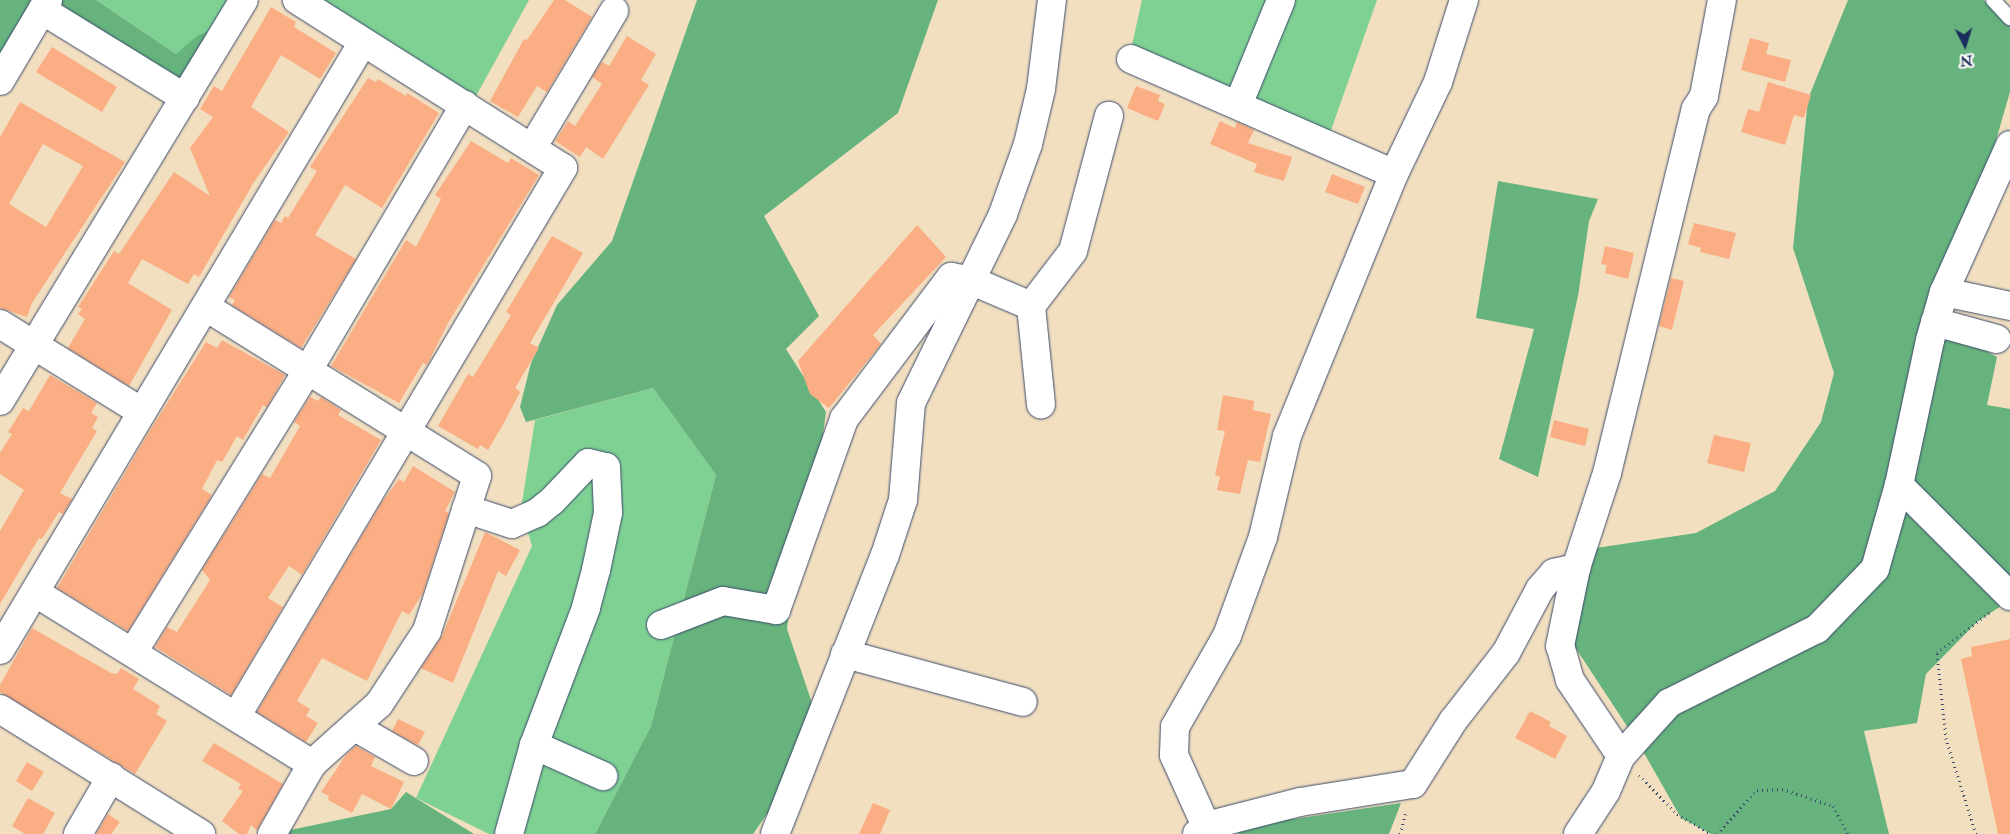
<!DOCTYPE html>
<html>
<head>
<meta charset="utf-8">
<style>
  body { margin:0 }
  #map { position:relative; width:2010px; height:834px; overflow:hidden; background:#f1dfc0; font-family:"IM FELL Double Pica",serif }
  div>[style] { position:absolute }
  .green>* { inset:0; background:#7fd193 }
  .forest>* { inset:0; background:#67b37d }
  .building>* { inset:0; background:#fbad83 }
  .path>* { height:3px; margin-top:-1.5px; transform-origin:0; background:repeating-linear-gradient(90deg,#3b496d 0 1px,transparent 0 5px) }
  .roads { filter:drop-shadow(0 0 1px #3b496d) drop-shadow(0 0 1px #3b496d) }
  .lane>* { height:14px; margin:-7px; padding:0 7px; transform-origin:7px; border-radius:7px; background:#fff }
  .street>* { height:28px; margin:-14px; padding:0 14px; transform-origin:14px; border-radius:14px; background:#fff }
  span { translate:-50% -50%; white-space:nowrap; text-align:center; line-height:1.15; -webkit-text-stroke:4px #fdfcf7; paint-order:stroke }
  .north { position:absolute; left:1940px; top:20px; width:50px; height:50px; -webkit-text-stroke:4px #fdfcf7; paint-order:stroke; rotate:175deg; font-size:14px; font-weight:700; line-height:20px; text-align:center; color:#1b2f5e }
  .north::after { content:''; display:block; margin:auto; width:18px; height:22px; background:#1b2f5e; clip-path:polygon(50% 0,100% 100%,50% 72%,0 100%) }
</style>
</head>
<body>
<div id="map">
  <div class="green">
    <div style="clip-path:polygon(96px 0,244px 0,228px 26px,176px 54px)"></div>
    <div style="clip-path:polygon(306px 0,529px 0,476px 96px)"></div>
    <div style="clip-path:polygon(1142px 0,1377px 0,1330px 133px,1131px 49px)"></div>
    <div style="clip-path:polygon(653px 388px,716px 475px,651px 726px,595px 834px,489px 834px,416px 798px,532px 546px,521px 509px,535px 420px)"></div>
  </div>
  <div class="forest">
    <div style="clip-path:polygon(0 0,45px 0,0 73px)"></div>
    <div style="clip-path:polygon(48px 0,96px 0,176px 54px,197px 36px,211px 30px,185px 91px)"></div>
    <div style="clip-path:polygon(697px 0,938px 0,898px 113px,764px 216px,819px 316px,786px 349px,826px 412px,820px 456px,802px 495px,787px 629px,812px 703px,788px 784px,753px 834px,595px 834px,651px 726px,716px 475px,653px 388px,526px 422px,520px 407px,531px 363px,557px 305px,612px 241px)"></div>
    <div style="clip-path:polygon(1848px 0,1983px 0,2010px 18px,2010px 92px,1967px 240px,1940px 306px,1976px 345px,1997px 357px,1987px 405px,2010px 409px,2010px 600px,1977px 622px,1926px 674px,1917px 723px,1864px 731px,1889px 834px,1711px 834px,1681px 818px,1640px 746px,1573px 644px,1596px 548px,1696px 533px,1775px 491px,1821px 422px,1834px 373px,1793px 248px,1808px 99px)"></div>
    <div style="clip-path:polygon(1498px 181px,1598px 199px,1589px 221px,1578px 296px,1538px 477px,1499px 459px,1534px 329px,1476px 318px)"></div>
    <div style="clip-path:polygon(406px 792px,474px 834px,288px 834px,290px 830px,391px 809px)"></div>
    <div style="clip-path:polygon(1401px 803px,1389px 834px,1239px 834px,1234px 828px)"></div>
  </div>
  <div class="building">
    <div style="clip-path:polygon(554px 0,565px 0,592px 17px,547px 92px,537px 86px,518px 117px,490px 101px,524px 39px,527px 40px)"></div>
    <div style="clip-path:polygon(271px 7px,296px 22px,294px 27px,336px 53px,320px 79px,281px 55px,251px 107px,289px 132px,254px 182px,199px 277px,194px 274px,188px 284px,142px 259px,128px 283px,172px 310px,129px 386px,68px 348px,85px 319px,78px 314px,82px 309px,78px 307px,114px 251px,119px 254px,174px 172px,210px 196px,190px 148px,213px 117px,200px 109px,214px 86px,222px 91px)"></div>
    <div style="clip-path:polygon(627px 36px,656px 54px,641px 80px,649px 85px,603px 159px,586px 147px,580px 157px,555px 141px,568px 121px,575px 126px,602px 84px,592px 77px,602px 62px,609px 66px)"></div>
    <div style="clip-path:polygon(1750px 38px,1769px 43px,1766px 54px,1791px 60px,1785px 82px,1741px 70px)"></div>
    <div style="clip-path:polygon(52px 47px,117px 87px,102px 112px,36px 72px)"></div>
    <div style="clip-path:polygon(368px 78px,376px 82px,378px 79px,406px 96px,407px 93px,439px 113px,382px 208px,345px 185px,315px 235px,356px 259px,301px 348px,232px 305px,235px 300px,229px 297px,275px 220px,281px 223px,285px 216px,288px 218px,317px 171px,310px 167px)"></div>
    <div style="clip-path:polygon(1768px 82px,1811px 95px,1804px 118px,1794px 115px,1785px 145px,1741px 132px,1748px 109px,1759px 112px)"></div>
    <div style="clip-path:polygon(1136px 86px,1160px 95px,1158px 101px,1165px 104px,1158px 121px,1127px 108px)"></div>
    <div style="clip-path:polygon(evenodd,20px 102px,125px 162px,32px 303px,27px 317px,0 308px,0 137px,20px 102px,43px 144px,83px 166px,46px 227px,9px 204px,43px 144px)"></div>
    <div style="clip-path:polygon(1220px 121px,1235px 128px,1237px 122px,1254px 130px,1248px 143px,1292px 157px,1284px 181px,1254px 172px,1257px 164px,1210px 144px)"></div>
    <div style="clip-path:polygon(471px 141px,508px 163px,511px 158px,539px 175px,448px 323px,427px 365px,423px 363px,399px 403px,331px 366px,406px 240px,416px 247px,441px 199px,435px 195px)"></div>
    <div style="clip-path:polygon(1332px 174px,1365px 187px,1358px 204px,1325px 192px)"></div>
    <div style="clip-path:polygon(1694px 223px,1736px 233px,1729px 259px,1700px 252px,1701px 248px,1688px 244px)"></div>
    <div style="clip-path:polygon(917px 225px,946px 257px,873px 335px,881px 344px,829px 408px,810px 394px,798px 361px)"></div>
    <div style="clip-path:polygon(552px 236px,583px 253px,530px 343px,539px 348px,515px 388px,520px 392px,505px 421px,488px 450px,480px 445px,478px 449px,438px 426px,468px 374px,473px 377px,511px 315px,506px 312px)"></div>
    <div style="clip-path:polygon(1605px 246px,1634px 253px,1628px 279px,1605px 273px,1607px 265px,1601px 264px)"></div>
    <div style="clip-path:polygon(1671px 278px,1684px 281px,1672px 330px,1659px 326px)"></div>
    <div style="clip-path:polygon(222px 340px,285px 375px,267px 407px,263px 405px,243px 440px,237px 436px,222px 462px,217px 460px,202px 489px,212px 495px,128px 631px,57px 588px,149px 432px,206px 342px,217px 348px)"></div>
    <div style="clip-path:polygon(50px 375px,97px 403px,91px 413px,98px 417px,92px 428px,97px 431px,60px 493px,72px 499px,63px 514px,59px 512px,42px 539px,39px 538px,0 604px,0 531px,24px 490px,0 474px,0 453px,12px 434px,8px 432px,23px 408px,29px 411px)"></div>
    <div style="clip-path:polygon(1223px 395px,1254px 401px,1253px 410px,1271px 414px,1260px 462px,1248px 460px,1240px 494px,1217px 490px,1220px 477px,1215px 475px,1225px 431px,1217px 430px)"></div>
    <div style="clip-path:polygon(310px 397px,318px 401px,321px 397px,341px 410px,338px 415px,381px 440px,302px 575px,289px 566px,268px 598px,283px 607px,231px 695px,155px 647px,167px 627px,177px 632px,210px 580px,202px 570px,262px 474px,270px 478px,300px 426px,294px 422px)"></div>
    <div style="clip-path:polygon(1554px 420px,1589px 429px,1585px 446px,1550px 437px)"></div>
    <div style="clip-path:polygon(1714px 435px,1751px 443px,1744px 472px,1707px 463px)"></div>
    <div style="clip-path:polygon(413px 466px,455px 492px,445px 511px,449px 513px,423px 593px,409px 615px,402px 611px,367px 681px,322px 658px,297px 701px,310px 709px,306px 716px,318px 723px,306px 742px,257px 712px,382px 502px,399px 479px,404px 482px)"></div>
    <div style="clip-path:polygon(485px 532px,520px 550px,506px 576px,498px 571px,453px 683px,421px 668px,442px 636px)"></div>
    <div style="clip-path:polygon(32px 628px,111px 673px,117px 674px,121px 668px,139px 679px,133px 689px,160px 706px,156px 714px,167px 721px,135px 774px,0 692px,0 685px)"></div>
    <div style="clip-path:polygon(2010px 639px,2010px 834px,1998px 834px,1961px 659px,1972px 656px,1971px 647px)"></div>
    <div style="clip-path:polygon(1530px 711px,1551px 722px,1549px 726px,1567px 736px,1555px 759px,1515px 738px)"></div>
    <div style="clip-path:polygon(398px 719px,425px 732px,418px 745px,392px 731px)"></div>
    <div style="clip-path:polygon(214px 743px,283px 784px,257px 830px,251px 825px,247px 834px,239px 834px,222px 821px,243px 791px,238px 789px,241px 784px,202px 761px)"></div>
    <div style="clip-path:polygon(356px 746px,375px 757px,371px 766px,404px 782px,391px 809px,362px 794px,352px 813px,328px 800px,329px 796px,321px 792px,346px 755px)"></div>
    <div style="clip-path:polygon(27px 762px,44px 772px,32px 791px,16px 781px)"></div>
    <div style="clip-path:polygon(28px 798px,55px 813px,43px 834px,25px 834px,12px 826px)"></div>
    <div style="clip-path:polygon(873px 803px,890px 810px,880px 834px,859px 834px)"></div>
    <div style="clip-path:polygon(108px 814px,120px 822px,111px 834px,96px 834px)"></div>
  </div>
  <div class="path">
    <div style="left:1639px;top:775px;width:54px;rotate:45.7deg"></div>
    <div style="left:1677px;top:814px;width:39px;rotate:30deg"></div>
    <div style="left:1400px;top:834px;width:24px;rotate:-75deg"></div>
    <div style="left:1717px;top:834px;width:59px;rotate:-47.7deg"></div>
    <div style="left:1757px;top:790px;width:25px;rotate:-2deg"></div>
    <div style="left:1782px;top:789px;width:54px;rotate:18.4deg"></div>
    <div style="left:1833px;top:806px;width:32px;rotate:62deg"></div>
    <div style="left:1976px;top:834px;width:100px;rotate:-107.5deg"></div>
    <div style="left:1946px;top:739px;width:86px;rotate:-96deg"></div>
    <div style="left:1937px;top:653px;width:67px;rotate:-37.7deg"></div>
  </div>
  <div class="roads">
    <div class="lane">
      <div style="left:1993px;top:0;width:25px;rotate:47deg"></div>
    </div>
    <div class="street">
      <div style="left:42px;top:10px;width:168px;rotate:31.6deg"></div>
      <div style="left:1131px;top:59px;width:287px;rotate:23.6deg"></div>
      <div style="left:0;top:81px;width:94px;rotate:-59.3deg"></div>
      <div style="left:1238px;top:105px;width:113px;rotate:-67.7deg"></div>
      <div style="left:532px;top:148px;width:160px;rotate:-59.1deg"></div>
      <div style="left:1944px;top:292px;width:67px;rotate:12deg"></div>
      <div style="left:1031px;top:306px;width:69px;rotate:-52.6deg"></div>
      <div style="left:1073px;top:251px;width:140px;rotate:-75.1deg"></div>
      <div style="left:206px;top:307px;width:319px;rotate:31.9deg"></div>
      <div style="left:477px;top:476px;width:163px;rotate:107.9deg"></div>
      <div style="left:427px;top:631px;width:87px;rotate:123.3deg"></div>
      <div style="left:379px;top:704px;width:90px;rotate:138.2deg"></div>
      <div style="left:1935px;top:322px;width:64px;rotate:15.3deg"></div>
      <div style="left:0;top:324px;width:167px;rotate:31.8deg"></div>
      <div style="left:0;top:401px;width:469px;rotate:-58.7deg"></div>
      <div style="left:1899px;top:485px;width:157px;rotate:45deg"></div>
      <div style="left:466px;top:509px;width:48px;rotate:18.1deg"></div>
      <div style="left:512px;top:524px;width:27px;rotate:-24deg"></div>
      <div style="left:537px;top:513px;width:19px;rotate:-39deg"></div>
      <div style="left:552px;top:501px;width:52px;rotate:-46.5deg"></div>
      <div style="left:588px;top:463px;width:18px;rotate:13deg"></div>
      <div style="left:606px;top:467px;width:46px;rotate:87.5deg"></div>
      <div style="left:608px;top:513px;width:58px;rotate:101.9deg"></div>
      <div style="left:596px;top:570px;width:39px;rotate:105deg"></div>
      <div style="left:586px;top:608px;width:147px;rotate:110.8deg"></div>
      <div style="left:534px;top:745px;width:92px;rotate:105.7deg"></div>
      <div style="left:36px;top:593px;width:325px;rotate:31.8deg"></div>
      <div style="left:312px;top:764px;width:81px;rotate:119.7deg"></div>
      <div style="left:661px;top:625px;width:66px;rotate:-21.2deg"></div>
      <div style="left:723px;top:601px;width:54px;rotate:9.6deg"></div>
      <div style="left:776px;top:610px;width:203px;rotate:-70.4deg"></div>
      <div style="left:844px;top:419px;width:178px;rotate:-53deg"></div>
      <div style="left:951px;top:277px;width:19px;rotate:9deg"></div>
      <div style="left:970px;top:280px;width:66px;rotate:23.1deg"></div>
      <div style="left:1031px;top:306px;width:99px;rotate:84.2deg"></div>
      <div style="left:0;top:650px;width:708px;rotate:-59.16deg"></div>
      <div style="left:133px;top:652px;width:332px;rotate:-58.2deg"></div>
      <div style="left:308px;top:370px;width:308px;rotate:-59.4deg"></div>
      <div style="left:845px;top:654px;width:184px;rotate:15.1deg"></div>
      <div style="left:0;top:709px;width:237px;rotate:31.9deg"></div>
      <div style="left:237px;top:715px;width:637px;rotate:-59.21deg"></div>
      <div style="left:563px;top:168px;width:315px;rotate:-147.7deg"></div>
      <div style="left:355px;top:727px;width:68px;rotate:30deg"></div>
      <div style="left:534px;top:745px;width:76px;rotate:24.2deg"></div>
      <div style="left:1621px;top:756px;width:92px;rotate:-123.9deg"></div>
      <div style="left:1570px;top:680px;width:35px;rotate:-106deg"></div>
      <div style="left:1560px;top:646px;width:80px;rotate:-78.4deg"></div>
      <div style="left:1576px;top:568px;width:100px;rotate:-71.9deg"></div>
      <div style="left:1607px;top:473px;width:375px;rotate:-76.3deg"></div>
      <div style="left:1696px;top:109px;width:15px;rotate:-58deg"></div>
      <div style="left:1704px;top:96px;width:98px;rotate:-79.4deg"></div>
      <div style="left:1206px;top:826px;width:78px;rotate:-114.3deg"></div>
      <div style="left:1174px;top:755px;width:28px;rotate:-88deg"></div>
      <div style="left:1175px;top:727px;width:105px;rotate:-60.3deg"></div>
      <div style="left:1227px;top:636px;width:105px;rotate:-70deg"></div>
      <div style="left:1263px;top:537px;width:104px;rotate:-76.6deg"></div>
      <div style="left:1287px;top:436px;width:283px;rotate:-67.8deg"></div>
      <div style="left:1394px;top:174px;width:102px;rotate:-64.4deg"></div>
      <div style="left:1438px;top:82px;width:86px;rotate:-72.4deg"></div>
      <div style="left:78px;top:834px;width:66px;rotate:-59.9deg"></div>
      <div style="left:775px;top:834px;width:300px;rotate:-68.5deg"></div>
      <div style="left:885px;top:555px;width:58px;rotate:-71.9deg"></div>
      <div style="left:903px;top:500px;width:97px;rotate:-85.3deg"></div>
      <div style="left:911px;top:403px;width:210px;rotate:-64deg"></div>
      <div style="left:1003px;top:214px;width:74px;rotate:-70.3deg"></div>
      <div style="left:1028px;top:144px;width:57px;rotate:-76.7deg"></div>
      <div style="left:1041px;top:89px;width:90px;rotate:-83deg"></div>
      <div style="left:1197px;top:834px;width:12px;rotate:-42deg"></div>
      <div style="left:1206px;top:826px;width:97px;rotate:-14.3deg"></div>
      <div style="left:1300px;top:802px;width:114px;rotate:-9.1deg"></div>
      <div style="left:1413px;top:784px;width:75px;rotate:-57.6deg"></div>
      <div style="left:1453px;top:721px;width:86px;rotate:-52.1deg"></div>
      <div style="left:1506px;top:653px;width:72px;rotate:-62deg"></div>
      <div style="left:1540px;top:589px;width:21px;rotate:-49deg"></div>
      <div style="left:1554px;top:573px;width:23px;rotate:-13deg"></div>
      <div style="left:1578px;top:834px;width:51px;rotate:-56.9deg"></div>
      <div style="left:1606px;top:791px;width:38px;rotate:-67deg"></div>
      <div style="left:1621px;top:756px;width:72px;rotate:-47.8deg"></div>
      <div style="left:1669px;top:703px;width:165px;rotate:-26.6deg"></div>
      <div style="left:1817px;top:629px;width:83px;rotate:-46deg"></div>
      <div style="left:1875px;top:569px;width:87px;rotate:-74.1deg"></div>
      <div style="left:1899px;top:485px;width:148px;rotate:-77.9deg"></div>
      <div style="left:1930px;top:340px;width:50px;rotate:-73.7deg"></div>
      <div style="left:1944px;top:292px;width:161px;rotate:-65.8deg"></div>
    </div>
  </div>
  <div class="north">N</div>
</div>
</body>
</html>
